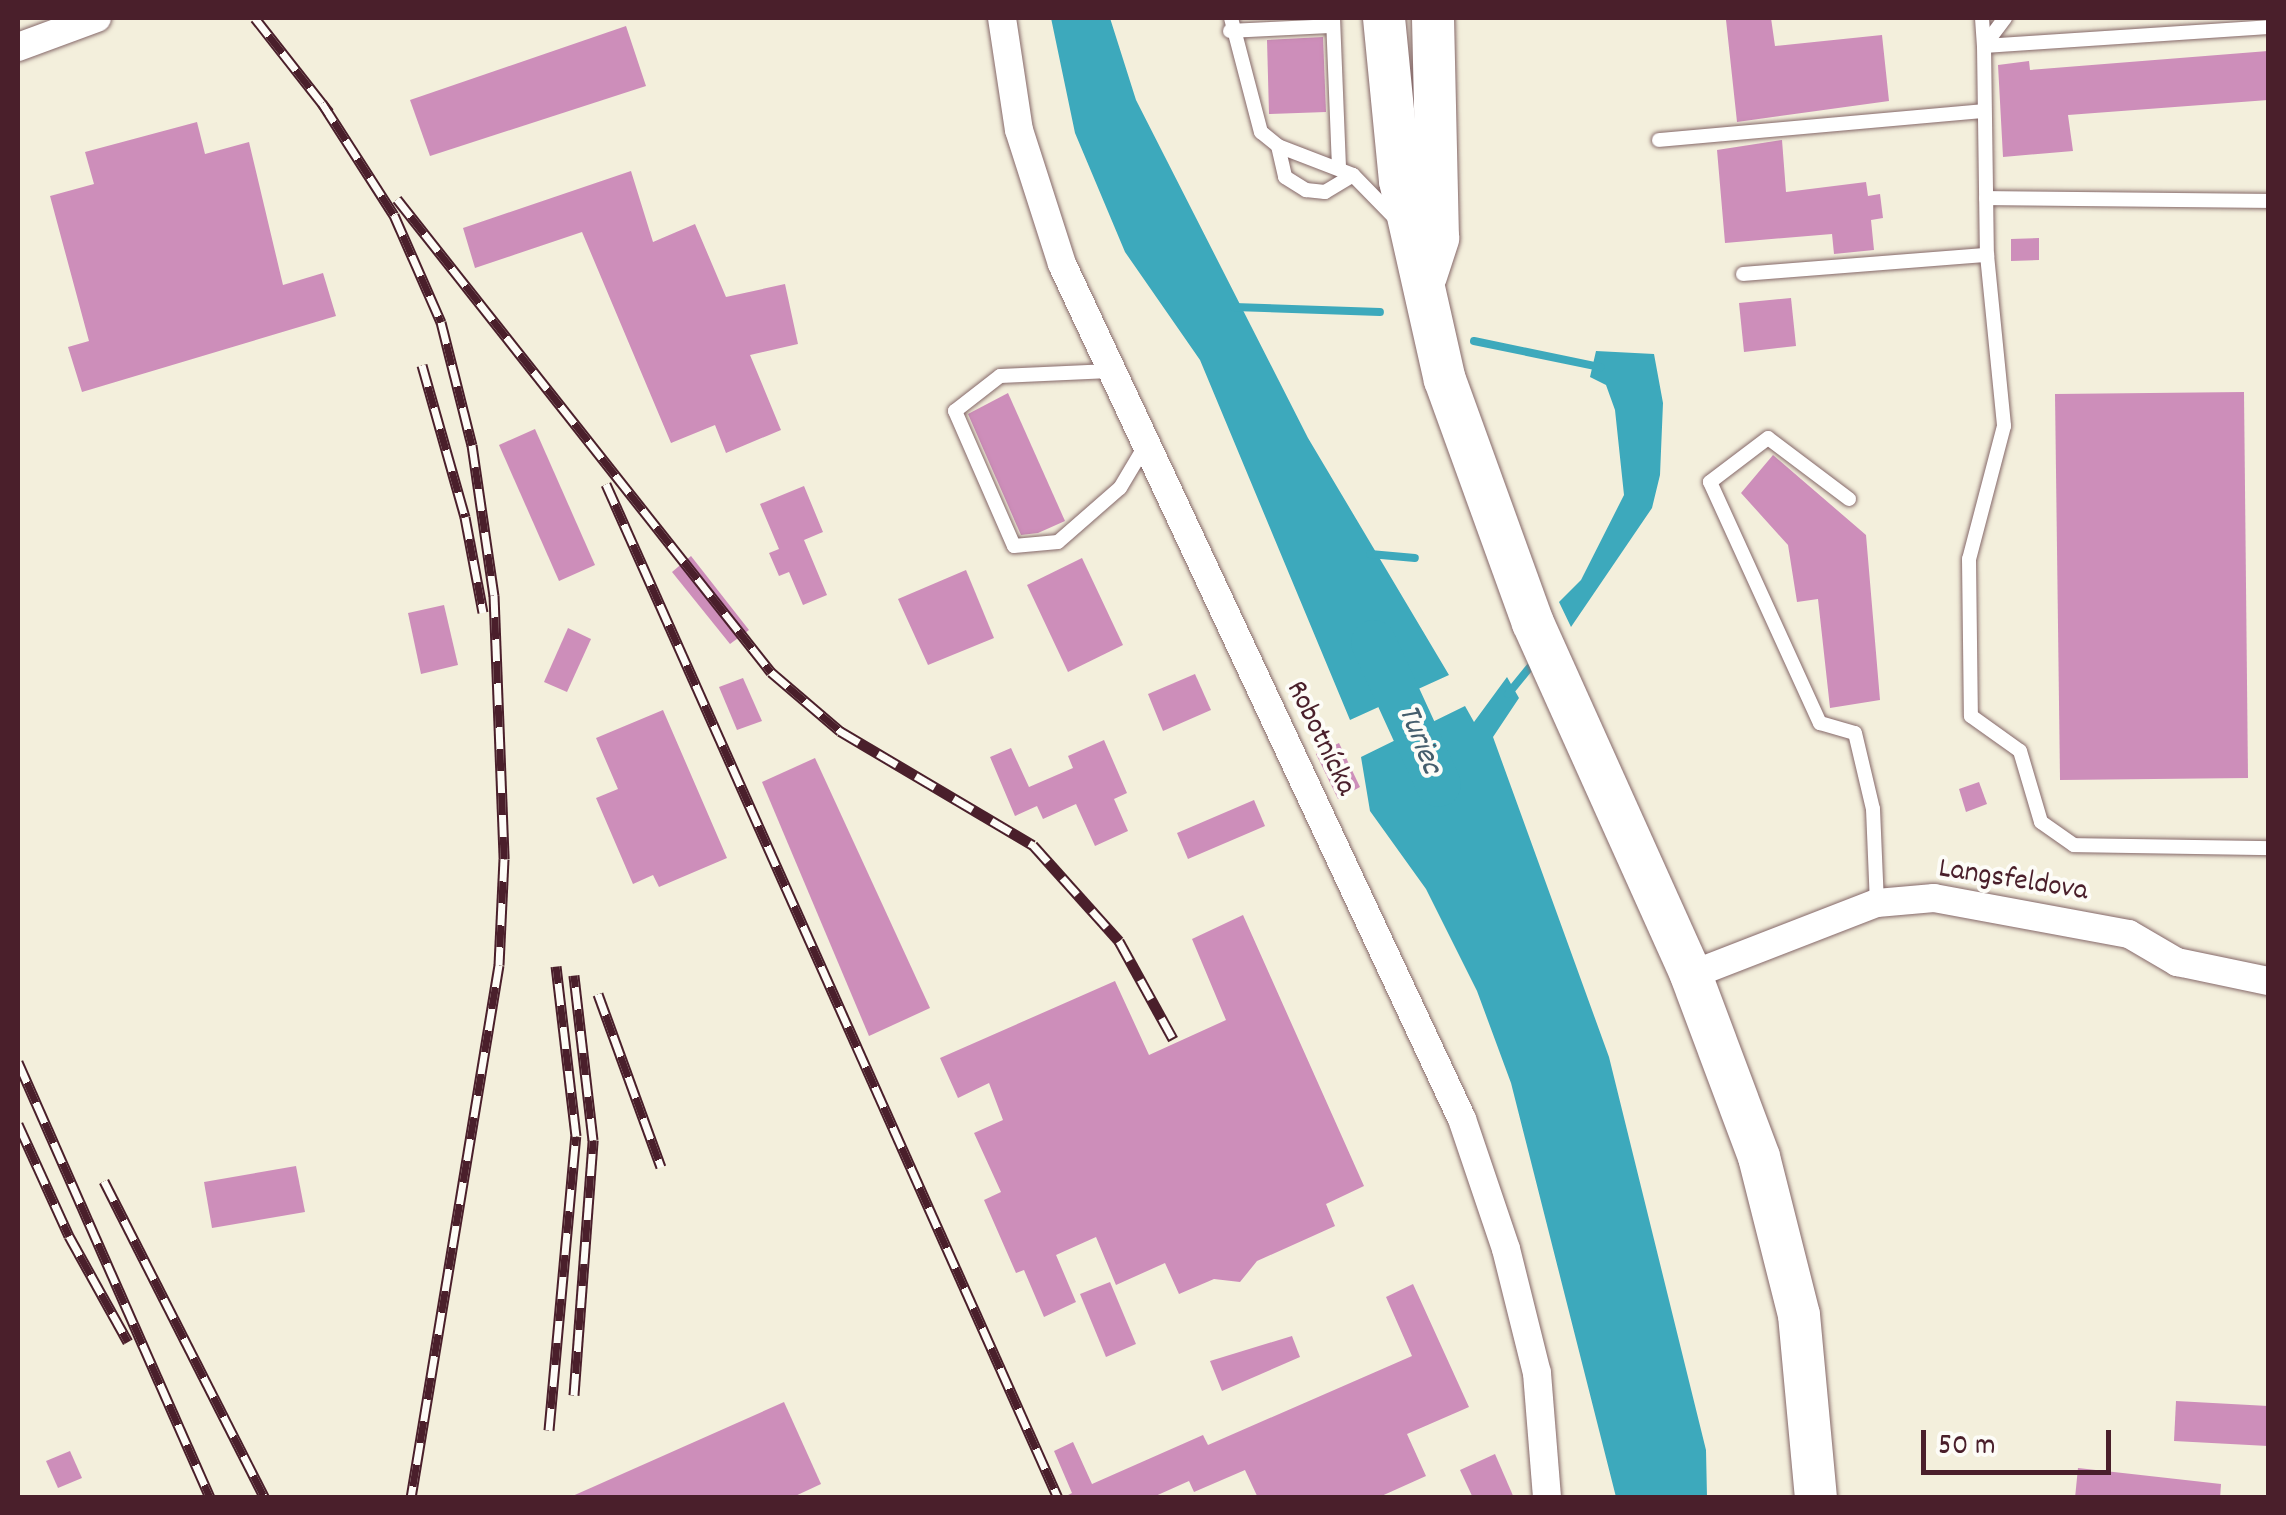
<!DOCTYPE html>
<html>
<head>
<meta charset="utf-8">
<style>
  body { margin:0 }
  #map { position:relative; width:2286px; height:1515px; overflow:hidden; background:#f3efdc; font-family:Dekko,sans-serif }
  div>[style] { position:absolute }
  .water>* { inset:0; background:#3da9bc }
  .stream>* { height:8px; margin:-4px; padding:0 4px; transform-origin:4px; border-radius:4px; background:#3da9bc }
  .river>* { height:45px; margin:-22.5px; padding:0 22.5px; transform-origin:22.5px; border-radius:22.5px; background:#3da9bc }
  .building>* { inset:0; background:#cd8eba }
  .roads { filter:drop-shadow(0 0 2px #856869) drop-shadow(0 0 2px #856869) }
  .service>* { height:14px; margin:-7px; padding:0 7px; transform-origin:7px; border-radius:7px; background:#fff }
  .minor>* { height:28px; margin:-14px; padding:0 14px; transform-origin:14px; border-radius:14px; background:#fff }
  .primary>* { height:42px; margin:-21px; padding:0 21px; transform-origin:21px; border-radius:21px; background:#fff }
  .rail>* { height:11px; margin-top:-5.5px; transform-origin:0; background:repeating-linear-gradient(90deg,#fdfcf7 0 22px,#4a1f2b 0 44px); box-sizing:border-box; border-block:2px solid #4a1f2b }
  span { translate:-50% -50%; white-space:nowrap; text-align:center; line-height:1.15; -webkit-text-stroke:8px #fdfcf7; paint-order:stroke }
  .street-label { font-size:30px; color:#4a1f2b }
  .water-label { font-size:32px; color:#445d6c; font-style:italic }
  .frame { position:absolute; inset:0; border:20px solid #4a1f2b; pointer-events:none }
  .scale { position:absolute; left:1921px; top:1430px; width:190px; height:45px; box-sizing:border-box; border:5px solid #4a1f2b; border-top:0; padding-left:12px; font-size:30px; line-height:35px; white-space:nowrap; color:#4a1f2b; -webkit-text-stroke:8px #fdfcf7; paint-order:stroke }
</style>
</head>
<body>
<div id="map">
  <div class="water">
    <div style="clip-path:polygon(1051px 18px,1110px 18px,1136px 100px,1308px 438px,1449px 675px,1350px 720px,1200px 360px,1125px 252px,1075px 133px)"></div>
    <div style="clip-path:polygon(1596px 351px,1654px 354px,1663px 403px,1660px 475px,1652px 508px,1571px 627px,1559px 602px,1581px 580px,1624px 495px,1615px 410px,1606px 385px,1590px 377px)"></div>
    <div style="clip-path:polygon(1507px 677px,1519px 698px,1493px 737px,1609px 1057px,1706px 1450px,1707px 1497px,1616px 1497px,1511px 1083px,1477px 991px,1426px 889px,1370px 811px,1361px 757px,1465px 706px,1474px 722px)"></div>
  </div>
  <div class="stream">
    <div style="left:1234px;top:307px;width:146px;rotate:2deg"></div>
    <div style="left:1474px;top:341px;width:129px;rotate:11.7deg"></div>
    <div style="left:1370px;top:554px;width:45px;rotate:5.1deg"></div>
    <div style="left:1508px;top:694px;width:41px;rotate:-50.9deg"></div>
  </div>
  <div class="river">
    <div style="left:1373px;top:642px;width:156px;rotate:65.4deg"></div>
  </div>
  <div class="building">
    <div style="clip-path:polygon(1771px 18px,1775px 46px,1882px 35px,1889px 101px,1737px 122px,1726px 20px)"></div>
    <div style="clip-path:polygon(626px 26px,646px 86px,430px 156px,410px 100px)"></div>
    <div style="clip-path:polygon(1323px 37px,1326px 112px,1269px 114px,1267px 40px)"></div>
    <div style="clip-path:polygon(2268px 51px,2268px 100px,2068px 115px,2073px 151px,2003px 157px,1998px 65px,2029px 61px,2030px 70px)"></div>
    <div style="clip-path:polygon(197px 122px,205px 154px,249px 142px,283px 285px,323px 273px,336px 316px,82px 392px,68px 347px,89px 341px,50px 196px,94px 184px,85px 152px)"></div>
    <div style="clip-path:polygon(1782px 140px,1786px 192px,1866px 182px,1868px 196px,1880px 194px,1883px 218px,1871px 220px,1874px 250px,1834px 254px,1832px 234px,1725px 243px,1717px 150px)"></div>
    <div style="clip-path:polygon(631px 171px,653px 242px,695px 224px,726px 297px,785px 284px,798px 344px,750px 355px,781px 430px,726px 453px,715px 425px,671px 443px,582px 232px,475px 268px,463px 228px)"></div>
    <div style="clip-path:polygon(2039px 238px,2039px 260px,2011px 261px,2011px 239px)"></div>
    <div style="clip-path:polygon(1791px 298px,1796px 346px,1744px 352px,1739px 303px)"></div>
    <div style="clip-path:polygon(2244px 392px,2248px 778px,2060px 780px,2055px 394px)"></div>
    <div style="clip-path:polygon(1008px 393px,1065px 521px,1038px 533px,1021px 535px,968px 414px)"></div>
    <div style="clip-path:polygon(535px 429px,595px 565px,559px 581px,499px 445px)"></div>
    <div style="clip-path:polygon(1773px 455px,1866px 535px,1880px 700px,1830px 708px,1818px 599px,1797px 602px,1788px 545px,1741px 493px)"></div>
    <div style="clip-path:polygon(804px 486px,823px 532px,804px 540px,827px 595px,803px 605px,789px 572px,779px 576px,769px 553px,779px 549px,760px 504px)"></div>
    <div style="clip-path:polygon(691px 556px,749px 630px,730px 644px,672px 572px)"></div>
    <div style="clip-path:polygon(1082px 558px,1123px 645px,1068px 672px,1027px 585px)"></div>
    <div style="clip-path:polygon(966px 570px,994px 638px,928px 665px,898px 599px)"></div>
    <div style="clip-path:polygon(444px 605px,458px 665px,421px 674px,408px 613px)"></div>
    <div style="clip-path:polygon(568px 628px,591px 639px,567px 692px,544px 682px)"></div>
    <div style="clip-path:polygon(1195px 674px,1211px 710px,1163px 731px,1148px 694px)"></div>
    <div style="clip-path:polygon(743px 678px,762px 721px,737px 730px,719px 687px)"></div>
    <div style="clip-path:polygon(663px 710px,727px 858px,659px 887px,653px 875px,633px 884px,596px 798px,618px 789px,596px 738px)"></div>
    <div style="clip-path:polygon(1104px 740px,1127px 793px,1114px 799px,1128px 831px,1095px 846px,1076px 804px,1043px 819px,1037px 806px,1015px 816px,990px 757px,1011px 748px,1029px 787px,1073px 768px,1068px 756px)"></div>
    <div style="clip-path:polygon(1339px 743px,1360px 787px,1338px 799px,1316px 754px)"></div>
    <div style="clip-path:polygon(815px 758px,930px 1008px,869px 1036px,762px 782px)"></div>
    <div style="clip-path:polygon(1979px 782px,1987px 804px,1966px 812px,1959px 789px)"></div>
    <div style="clip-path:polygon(1254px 800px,1265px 826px,1188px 859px,1177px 833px)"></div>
    <div style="clip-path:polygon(1243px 915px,1364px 1186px,1326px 1204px,1335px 1226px,1257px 1261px,1240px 1282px,1214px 1279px,1179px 1294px,1165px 1263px,1116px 1285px,1096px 1237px,1056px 1255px,1076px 1302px,1044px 1317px,1024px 1270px,1016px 1273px,984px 1200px,1001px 1192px,974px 1133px,1003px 1120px,989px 1083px,958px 1098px,940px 1058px,1115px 981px,1149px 1055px,1226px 1020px,1192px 939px)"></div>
    <div style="clip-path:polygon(296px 1166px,305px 1212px,212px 1228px,204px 1182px)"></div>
    <div style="clip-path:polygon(1110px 1282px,1136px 1344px,1106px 1357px,1080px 1294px)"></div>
    <div style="clip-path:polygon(1413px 1284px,1469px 1407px,1407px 1434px,1426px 1476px,1377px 1498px,1258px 1498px,1245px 1470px,1194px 1492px,1189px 1481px,1151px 1498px,1062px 1498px,1072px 1493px,1054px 1451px,1073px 1442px,1092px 1484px,1203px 1435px,1208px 1445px,1412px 1356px,1386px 1297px)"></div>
    <div style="clip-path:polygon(1292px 1336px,1300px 1357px,1222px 1391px,1210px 1361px)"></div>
    <div style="clip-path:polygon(2176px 1401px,2268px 1406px,2268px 1446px,2174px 1441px)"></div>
    <div style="clip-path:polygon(784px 1402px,821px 1484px,791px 1498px,568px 1498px)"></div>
    <div style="clip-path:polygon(70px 1451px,82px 1478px,58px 1488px,46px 1461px)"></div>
    <div style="clip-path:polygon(1495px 1454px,1514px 1498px,1473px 1498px,1460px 1470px)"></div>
    <div style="clip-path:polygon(2078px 1468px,2221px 1484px,2220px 1498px,2075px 1498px)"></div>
  </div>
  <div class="roads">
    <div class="service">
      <div style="left:1231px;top:18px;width:118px;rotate:75.3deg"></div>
      <div style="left:1261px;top:132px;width:22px;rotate:39deg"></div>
      <div style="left:1278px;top:146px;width:80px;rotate:21.1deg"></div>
      <div style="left:1353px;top:175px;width:57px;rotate:45.7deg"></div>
      <div style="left:1333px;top:18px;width:150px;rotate:87.7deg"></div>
      <div style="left:1982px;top:18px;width:28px;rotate:86deg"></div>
      <div style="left:1984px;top:46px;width:285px;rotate:-3.8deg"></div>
      <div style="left:2005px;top:18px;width:35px;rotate:127deg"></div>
      <div style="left:1984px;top:46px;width:209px;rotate:89.2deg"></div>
      <div style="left:1987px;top:255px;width:172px;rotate:84.3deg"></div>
      <div style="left:2004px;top:426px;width:138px;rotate:104.7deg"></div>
      <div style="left:1969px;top:559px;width:157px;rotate:89.3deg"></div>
      <div style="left:1971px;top:716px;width:60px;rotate:35.5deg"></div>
      <div style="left:2020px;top:751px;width:74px;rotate:73.5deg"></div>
      <div style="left:2041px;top:822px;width:40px;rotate:34.9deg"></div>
      <div style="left:2074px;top:845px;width:194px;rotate:0.9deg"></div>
      <div style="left:1230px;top:31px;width:103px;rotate:-2.8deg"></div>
      <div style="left:1659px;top:140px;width:326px;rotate:-5.1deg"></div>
      <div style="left:1278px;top:146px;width:32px;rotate:77deg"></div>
      <div style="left:1285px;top:177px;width:25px;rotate:32deg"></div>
      <div style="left:1306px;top:190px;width:19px;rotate:6deg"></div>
      <div style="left:1325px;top:192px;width:33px;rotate:-31deg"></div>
      <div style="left:1986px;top:198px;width:282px;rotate:0.6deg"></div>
      <div style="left:1743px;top:274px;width:245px;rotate:-4.5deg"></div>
      <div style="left:1110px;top:371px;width:110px;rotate:177.4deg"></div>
      <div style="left:1000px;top:376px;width:57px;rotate:142.1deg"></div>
      <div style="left:955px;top:411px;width:147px;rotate:66.4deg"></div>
      <div style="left:1014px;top:546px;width:44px;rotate:-5.2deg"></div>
      <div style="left:1058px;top:542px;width:82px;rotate:-41.1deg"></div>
      <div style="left:1120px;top:488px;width:49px;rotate:-59.2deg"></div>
      <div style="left:1849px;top:499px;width:101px;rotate:-143deg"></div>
      <div style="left:1768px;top:438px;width:73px;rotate:142.8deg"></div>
      <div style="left:1710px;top:482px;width:265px;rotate:65.5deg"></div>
      <div style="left:1820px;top:723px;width:36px;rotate:16deg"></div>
      <div style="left:1855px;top:733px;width:78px;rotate:76.7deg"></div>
      <div style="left:1873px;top:809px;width:94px;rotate:87.6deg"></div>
    </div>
    <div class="minor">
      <div style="left:1002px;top:18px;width:113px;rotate:81.4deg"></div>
      <div style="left:1019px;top:130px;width:141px;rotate:72.2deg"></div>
      <div style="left:1062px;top:264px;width:944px;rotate:64.93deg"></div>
      <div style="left:1462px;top:1119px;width:137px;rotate:71.3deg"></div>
      <div style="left:1506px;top:1249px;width:128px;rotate:76deg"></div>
      <div style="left:1537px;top:1373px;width:125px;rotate:85.4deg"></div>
      <div style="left:18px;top:47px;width:84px;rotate:-20.2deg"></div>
      <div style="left:1691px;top:975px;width:199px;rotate:-21.2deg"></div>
      <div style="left:1877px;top:903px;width:57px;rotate:-5deg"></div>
      <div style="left:1934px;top:898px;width:198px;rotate:10.5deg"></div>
      <div style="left:2129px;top:934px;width:56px;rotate:30.3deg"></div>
      <div style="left:2177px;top:962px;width:93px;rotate:11.8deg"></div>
    </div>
    <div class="primary">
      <div style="left:1384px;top:18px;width:164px;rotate:84.4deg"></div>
      <div style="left:1400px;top:181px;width:204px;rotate:77.3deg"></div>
      <div style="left:1445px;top:380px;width:258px;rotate:70.1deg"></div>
      <div style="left:1533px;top:623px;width:386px;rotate:65.8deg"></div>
      <div style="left:1691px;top:975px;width:194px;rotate:69.5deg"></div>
      <div style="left:1759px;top:1157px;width:163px;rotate:75.8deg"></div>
      <div style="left:1799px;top:1315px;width:184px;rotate:84.7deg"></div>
      <div style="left:1426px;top:276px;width:40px;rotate:-72deg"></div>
      <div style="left:1438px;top:238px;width:220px;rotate:-91.3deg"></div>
    </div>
  </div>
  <div class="rail">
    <div style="left:255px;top:18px;width:120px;rotate:51.8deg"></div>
    <div style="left:322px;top:103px;width:133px;rotate:57.3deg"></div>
    <div style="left:394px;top:215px;width:117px;rotate:66.3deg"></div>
    <div style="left:441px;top:322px;width:127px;rotate:75.9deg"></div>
    <div style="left:472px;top:445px;width:152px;rotate:81.7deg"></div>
    <div style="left:494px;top:595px;width:264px;rotate:87.8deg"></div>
    <div style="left:504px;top:859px;width:106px;rotate:92.7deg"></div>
    <div style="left:499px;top:965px;width:540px;rotate:99.38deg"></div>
    <div style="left:397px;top:199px;width:603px;rotate:51.67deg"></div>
    <div style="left:771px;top:672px;width:91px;rotate:40.5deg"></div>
    <div style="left:840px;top:731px;width:224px;rotate:30.6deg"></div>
    <div style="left:1033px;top:845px;width:129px;rotate:48.1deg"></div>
    <div style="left:1119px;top:941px;width:112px;rotate:61.1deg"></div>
    <div style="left:422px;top:365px;width:158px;rotate:74.2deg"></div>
    <div style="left:465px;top:517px;width:97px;rotate:79.3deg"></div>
    <div style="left:606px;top:484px;width:1110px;rotate:65.97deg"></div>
    <div style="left:598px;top:994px;width:184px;rotate:70deg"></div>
    <div style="left:18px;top:1062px;width:476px;rotate:66.2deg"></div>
    <div style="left:18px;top:1124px;width:123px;rotate:65.5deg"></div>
    <div style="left:69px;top:1236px;width:121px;rotate:60.9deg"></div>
    <div style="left:104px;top:1181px;width:356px;rotate:63.1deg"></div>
    <div style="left:574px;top:1395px;width:256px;rotate:-85.7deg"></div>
    <div style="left:593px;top:1140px;width:166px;rotate:-96.6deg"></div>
    <div style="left:549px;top:1430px;width:295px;rotate:-84.8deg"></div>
    <div style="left:576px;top:1136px;width:171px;rotate:-96.7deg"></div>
  </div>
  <div class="street-label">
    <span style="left:1319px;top:739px;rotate:64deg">Robotnícka</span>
    <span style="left:2013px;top:882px;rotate:9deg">Langsfeldova</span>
  </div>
  <div class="water-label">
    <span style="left:1418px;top:740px;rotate:68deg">Turiec</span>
  </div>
  <div class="frame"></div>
  <div class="scale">50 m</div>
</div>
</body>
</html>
